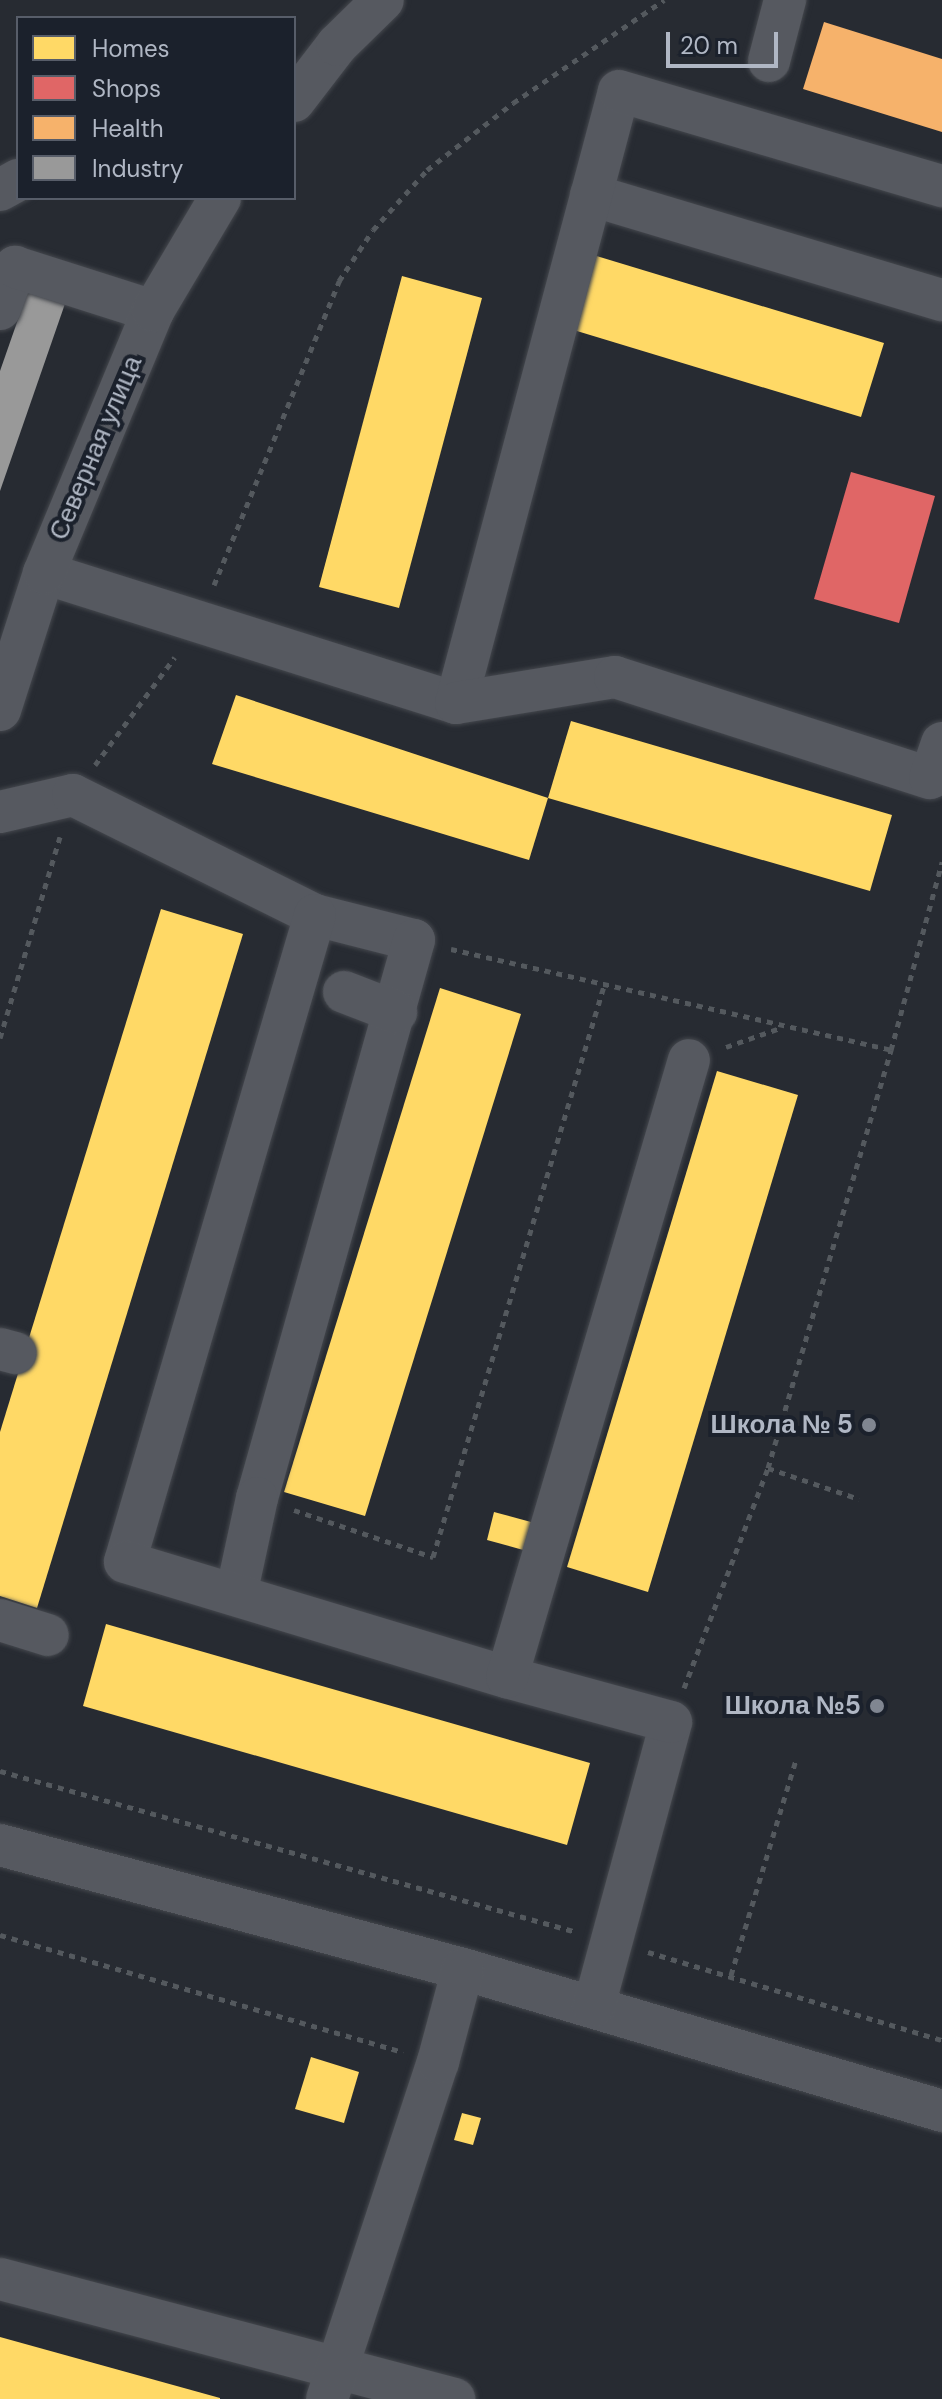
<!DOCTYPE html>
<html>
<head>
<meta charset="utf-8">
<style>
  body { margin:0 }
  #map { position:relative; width:942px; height:2399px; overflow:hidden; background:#272b32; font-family:"DM Sans",sans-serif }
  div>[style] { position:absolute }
  .homes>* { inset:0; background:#ffd966 }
  .shops>* { inset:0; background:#e06666 }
  .health>* { inset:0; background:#f6b26b }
  .industry>* { inset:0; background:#999 }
  .path>* { height:5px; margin-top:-2.5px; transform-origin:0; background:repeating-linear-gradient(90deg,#54595e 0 6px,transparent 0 12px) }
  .roads { filter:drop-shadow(0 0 2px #44474d) drop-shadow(0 0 2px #44474d) }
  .minor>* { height:42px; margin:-21px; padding:0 21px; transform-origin:21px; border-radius:21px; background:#565960 }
  .dots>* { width:22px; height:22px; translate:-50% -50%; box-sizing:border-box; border:4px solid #1b212c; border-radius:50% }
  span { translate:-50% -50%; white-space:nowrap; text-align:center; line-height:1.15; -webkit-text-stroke:8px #1b212c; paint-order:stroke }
  .street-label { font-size:26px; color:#b0b7c4 }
  .poi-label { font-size:26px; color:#b0b7c4; font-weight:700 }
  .right { translate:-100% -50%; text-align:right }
  .legend { position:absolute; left:16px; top:16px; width:280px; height:184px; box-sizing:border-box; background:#1b212c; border:2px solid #575d69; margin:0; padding:10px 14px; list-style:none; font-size:24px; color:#b0b7c4 }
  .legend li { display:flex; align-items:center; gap:16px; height:40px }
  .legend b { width:40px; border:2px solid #575d69 }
  .scale { position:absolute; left:666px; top:32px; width:112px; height:36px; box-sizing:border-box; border:4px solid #b0b7c4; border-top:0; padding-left:10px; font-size:24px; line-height:28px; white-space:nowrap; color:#b0b7c4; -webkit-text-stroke:6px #1b212c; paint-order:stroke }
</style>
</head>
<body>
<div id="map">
  <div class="homes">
    <div style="clip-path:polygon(590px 254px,884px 343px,861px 417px,567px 328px)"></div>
    <div style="clip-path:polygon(402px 276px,482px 298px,399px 608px,319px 587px)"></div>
    <div style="clip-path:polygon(236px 695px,548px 798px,529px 860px,212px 764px)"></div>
    <div style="clip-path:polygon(571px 721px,892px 815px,870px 891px,548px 798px)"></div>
    <div style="clip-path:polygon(161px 909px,243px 934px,37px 1608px,0 1596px,0 1432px)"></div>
    <div style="clip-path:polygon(440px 988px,521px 1014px,365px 1516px,284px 1492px)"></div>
    <div style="clip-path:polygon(717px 1071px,798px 1095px,648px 1592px,567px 1567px)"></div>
    <div style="clip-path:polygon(494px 1512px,542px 1525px,534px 1553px,487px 1540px)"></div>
    <div style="clip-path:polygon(106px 1624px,590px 1763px,567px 1845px,83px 1706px)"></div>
    <div style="clip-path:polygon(311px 2057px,359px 2072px,344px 2123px,295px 2109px)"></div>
    <div style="clip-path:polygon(462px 2113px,481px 2118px,473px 2145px,454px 2140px)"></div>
    <div style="clip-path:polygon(0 2337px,220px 2398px,220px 2399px,0 2399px)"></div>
  </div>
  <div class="shops">
    <div style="clip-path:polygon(851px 472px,935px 496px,899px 623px,814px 599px)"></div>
  </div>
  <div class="health">
    <div style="clip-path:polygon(824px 22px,942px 59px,942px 132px,803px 89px)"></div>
  </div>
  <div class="industry">
    <div style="clip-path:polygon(30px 285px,67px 298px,0 491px,0 371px)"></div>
  </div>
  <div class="path">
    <div style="left:214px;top:585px;width:329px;rotate:-67.6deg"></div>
    <div style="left:339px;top:281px;width:61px;rotate:-56.3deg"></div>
    <div style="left:373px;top:230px;width:81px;rotate:-48deg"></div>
    <div style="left:427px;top:170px;width:109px;rotate:-37.9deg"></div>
    <div style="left:513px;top:103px;width:183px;rotate:-34.3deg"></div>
    <div style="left:95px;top:765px;width:134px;rotate:-53.5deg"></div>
    <div style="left:451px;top:949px;width:451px;rotate:12.9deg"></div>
    <div style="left:891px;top:1050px;width:195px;rotate:-74.8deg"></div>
    <div style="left:0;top:1038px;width:210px;rotate:-73.4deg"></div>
    <div style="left:726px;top:1047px;width:57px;rotate:-19.4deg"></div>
    <div style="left:768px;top:1468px;width:96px;rotate:18.8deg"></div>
    <div style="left:294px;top:1510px;width:147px;rotate:18.7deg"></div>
    <div style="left:433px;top:1557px;width:596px;rotate:-73.33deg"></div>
    <div style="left:684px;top:1688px;width:235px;rotate:-69.1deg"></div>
    <div style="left:768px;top:1468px;width:436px;rotate:-73.6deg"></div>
    <div style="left:0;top:1771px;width:595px;rotate:15.6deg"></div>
    <div style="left:0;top:1935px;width:420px;rotate:16.2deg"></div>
    <div style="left:648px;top:1952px;width:307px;rotate:16.7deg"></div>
    <div style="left:731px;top:1975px;width:225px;rotate:-73.2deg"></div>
  </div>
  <div class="roads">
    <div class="minor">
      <div style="left:769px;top:61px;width:63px;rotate:-75.3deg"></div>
      <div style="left:294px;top:101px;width:71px;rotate:-52.5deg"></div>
      <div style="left:337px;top:45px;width:64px;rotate:-44.4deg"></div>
      <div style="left:0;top:190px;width:21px;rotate:-29deg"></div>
      <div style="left:591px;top:195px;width:366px;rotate:16.7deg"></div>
      <div style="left:0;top:309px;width:45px;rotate:-70.3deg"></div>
      <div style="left:15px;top:267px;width:145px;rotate:17.7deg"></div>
      <div style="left:44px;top:573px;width:432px;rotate:17.5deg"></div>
      <div style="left:456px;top:703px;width:633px;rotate:-75.09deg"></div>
      <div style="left:619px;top:91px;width:337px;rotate:16.4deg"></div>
      <div style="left:456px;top:703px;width:161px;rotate:-9.3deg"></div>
      <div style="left:615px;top:677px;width:331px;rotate:17.8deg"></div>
      <div style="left:930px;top:778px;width:37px;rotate:-71deg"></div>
      <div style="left:0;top:710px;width:144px;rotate:-72.2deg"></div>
      <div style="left:44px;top:573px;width:284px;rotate:-67.4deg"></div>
      <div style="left:153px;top:311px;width:131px;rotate:-59.3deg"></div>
      <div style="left:0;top:812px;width:75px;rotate:-13.1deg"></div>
      <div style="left:73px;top:795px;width:270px;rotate:26.4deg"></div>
      <div style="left:315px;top:915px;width:102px;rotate:14.2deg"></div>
      <div style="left:414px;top:940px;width:580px;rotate:105.71deg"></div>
      <div style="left:257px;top:1498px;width:99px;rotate:102.2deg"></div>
      <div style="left:315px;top:915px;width:674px;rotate:106.37deg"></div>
      <div style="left:125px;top:1562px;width:399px;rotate:16.8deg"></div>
      <div style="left:344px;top:992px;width:56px;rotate:21deg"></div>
      <div style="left:0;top:1349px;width:16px;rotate:15deg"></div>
      <div style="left:0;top:1620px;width:50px;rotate:17.4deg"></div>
      <div style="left:0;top:1845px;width:479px;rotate:15deg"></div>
      <div style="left:463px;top:1969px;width:500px;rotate:16.5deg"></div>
      <div style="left:594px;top:2006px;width:294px;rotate:-74.8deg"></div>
      <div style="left:671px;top:1722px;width:170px;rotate:-164.7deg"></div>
      <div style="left:507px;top:1677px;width:643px;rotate:-73.57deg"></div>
      <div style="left:0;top:2279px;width:470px;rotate:14.8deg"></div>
      <div style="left:327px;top:2399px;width:355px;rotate:-71.8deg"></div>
      <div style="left:438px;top:2062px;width:96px;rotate:-75deg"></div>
    </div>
  </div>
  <div class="dots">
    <div style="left:869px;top:1425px;background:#808691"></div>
    <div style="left:877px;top:1706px;background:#808691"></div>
  </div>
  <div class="street-label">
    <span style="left:96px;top:448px;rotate:-67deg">Северная улица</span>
  </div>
  <div class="poi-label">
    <span class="right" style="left:853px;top:1425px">Школа № 5</span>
    <span class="right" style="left:861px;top:1706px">Школа №5</span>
  </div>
  <ul class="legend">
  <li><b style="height:22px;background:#ffd966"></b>Homes</li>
  <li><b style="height:22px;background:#e06666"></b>Shops</li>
  <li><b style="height:22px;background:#f6b26b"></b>Health</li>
  <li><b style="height:22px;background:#999"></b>Industry</li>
  </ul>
  <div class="scale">20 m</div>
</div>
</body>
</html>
